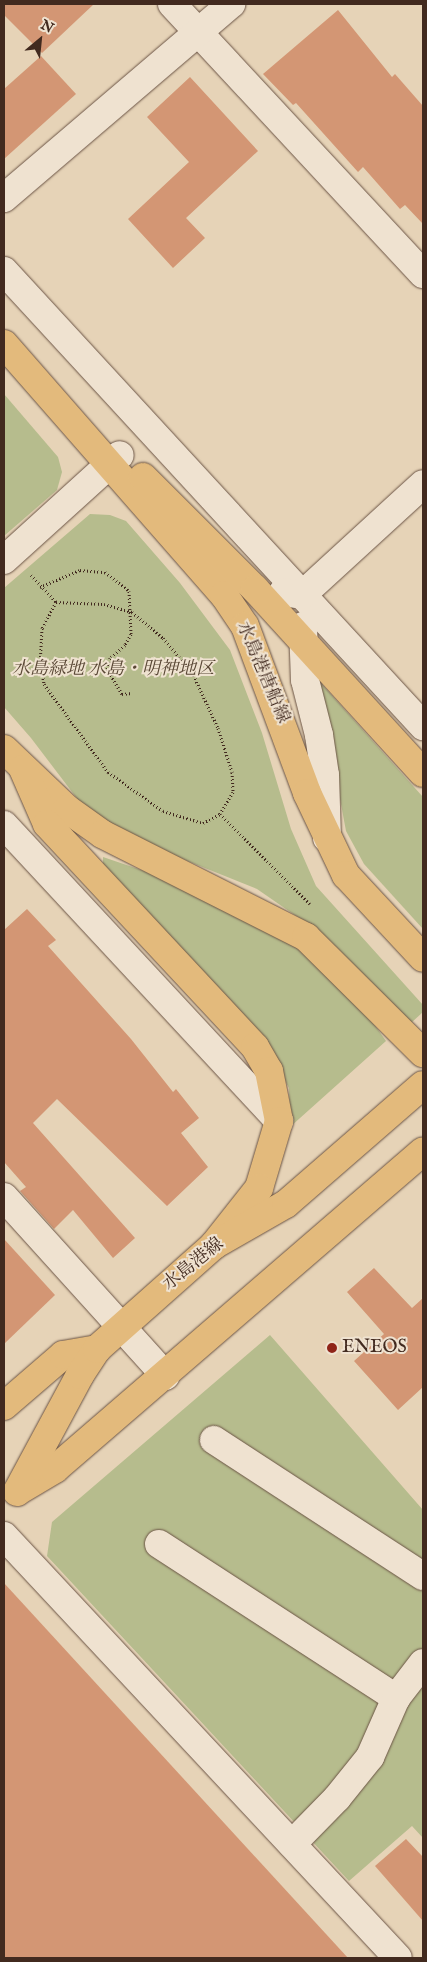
<!DOCTYPE html>
<html>
<head>
<meta charset="utf-8">
<style>
  body { margin:0 }
  #map { position:relative; width:427px; height:1962px; overflow:hidden; background:#e6d3b7; font-family:"IM FELL English","Noto Serif JP",serif }
  div>[style] { position:absolute }
  .green>* { inset:0; background:#b6bc8d }
  .building>* { inset:0; background:#d39674 }
  .path>* { height:3px; margin-top:-1.5px; transform-origin:0; background:repeating-linear-gradient(90deg,#422a1f 0 1px,transparent 0 3.5px) }
  .roads { filter:drop-shadow(0 0 1px #6b5445) drop-shadow(0 0 1px #6b5445) }
  .minor>* { height:28px; margin:-14px; padding:0 14px; transform-origin:14px; border-radius:14px; background:#efe2d0 }
  .major>* { height:28px; margin:-14px; padding:0 14px; transform-origin:14px; border-radius:14px; background:#e3ba7c }
  .dots>* { width:14px; height:14px; translate:-50% -50%; box-sizing:border-box; border:2px solid #efe2d0; border-radius:50% }
  span { translate:-50% -50%; white-space:nowrap; text-align:center; line-height:1.15; -webkit-text-stroke:4px #efe2d0; paint-order:stroke }
  .park-label { font-size:18px; color:#594735; font-style:italic }
  .street-label { font-size:18px; color:#422a1f }
  .poi-label { font-size:18px; color:#422a1f }
  .left { translate:0 -50%; text-align:left }
  .frame { position:absolute; inset:0; border:5px solid #422a1f; pointer-events:none }
  .north { position:absolute; left:15px; top:15px; width:50px; height:50px; -webkit-text-stroke:4px #efe2d0; paint-order:stroke; rotate:28deg; font-size:14px; font-weight:700; line-height:20px; text-align:center; color:#422a1f }
  .north::after { content:''; display:block; margin:auto; width:18px; height:22px; background:#422a1f; clip-path:polygon(50% 0,100% 100%,50% 72%,0 100%) }
</style>
</head>
<body>
<div id="map">
  <div class="green">
    <div style="clip-path:polygon(4px 394px,58px 457px,62px 472px,57px 490px,4px 536px)"></div>
    <div style="clip-path:polygon(90px 514px,110px 515px,126px 521px,180px 583px,230px 650px,262px 733px,291px 829px,316px 886px,423px 1005px,423px 1012px,411px 1023px,325px 936px,257px 889px,130px 838px,85px 809px,31px 738px,4px 707px,4px 588px)"></div>
    <div style="clip-path:polygon(318px 680px,423px 797px,423px 929px,364px 864px,346px 831px)"></div>
    <div style="clip-path:polygon(103px 857px,153px 874px,305px 950px,346px 985px,386px 1041px,290px 1127px,289px 1088px,271px 1054px,103px 866px)"></div>
    <div style="clip-path:polygon(270px 1335px,423px 1510px,423px 1838px,412px 1826px,349px 1881px,47px 1556px,52px 1522px)"></div>
  </div>
  <div class="building">
    <div style="clip-path:polygon(4px 4px,94px 4px,42px 53px,4px 15px)"></div>
    <div style="clip-path:polygon(338px 10px,392px 77px,395px 74px,423px 106px,423px 224px,405px 205px,400px 209px,363px 167px,358px 172px,296px 103px,293px 105px,263px 74px)"></div>
    <div style="clip-path:polygon(41px 56px,76px 94px,4px 159px,4px 89px)"></div>
    <div style="clip-path:polygon(190px 77px,258px 151px,186px 218px,205px 238px,173px 268px,128px 219px,189px 162px,147px 117px)"></div>
    <div style="clip-path:polygon(27px 909px,56px 940px,48px 946px,131px 1039px,173px 1092px,176px 1089px,199px 1118px,181px 1133px,208px 1167px,167px 1206px,57px 1099px,33px 1123px,135px 1238px,113px 1258px,73px 1210px,54px 1229px,20px 1191px,26px 1187px,4px 1162px,4px 930px)"></div>
    <div style="clip-path:polygon(4px 1239px,55px 1295px,4px 1344px)"></div>
    <div style="clip-path:polygon(374px 1268px,412px 1308px,423px 1298px,423px 1387px,398px 1410px,354px 1361px,384px 1334px,347px 1292px)"></div>
    <div style="clip-path:polygon(4px 1583px,348px 1958px,4px 1958px)"></div>
    <div style="clip-path:polygon(406px 1839px,423px 1857px,423px 1921px,375px 1866px)"></div>
  </div>
  <div class="path">
    <div style="left:31px;top:575px;width:37px;rotate:47deg"></div>
    <div style="left:56px;top:602px;width:30px;rotate:118deg"></div>
    <div style="left:42px;top:628px;width:33px;rotate:93deg"></div>
    <div style="left:40px;top:661px;width:23px;rotate:80deg"></div>
    <div style="left:44px;top:684px;width:109px;rotate:54deg"></div>
    <div style="left:108px;top:772px;width:67px;rotate:35.3deg"></div>
    <div style="left:163px;top:811px;width:42px;rotate:16.7deg"></div>
    <div style="left:203px;top:823px;width:19px;rotate:-28deg"></div>
    <div style="left:220px;top:814px;width:127px;rotate:45deg"></div>
    <div style="left:40px;top:587px;width:43px;rotate:-23deg"></div>
    <div style="left:80px;top:570px;width:25px;rotate:5deg"></div>
    <div style="left:105px;top:572px;width:31px;rotate:38deg"></div>
    <div style="left:129px;top:591px;width:43px;rotate:87.3deg"></div>
    <div style="left:131px;top:634px;width:13px;rotate:119deg"></div>
    <div style="left:125px;top:645px;width:20px;rotate:139deg"></div>
    <div style="left:110px;top:658px;width:11px;rotate:105deg"></div>
    <div style="left:107px;top:669px;width:29px;rotate:59deg"></div>
    <div style="left:122px;top:694px;width:10px;rotate:-6deg"></div>
    <div style="left:56px;top:602px;width:48px;rotate:2.4deg"></div>
    <div style="left:104px;top:604px;width:29px;rotate:16deg"></div>
    <div style="left:132px;top:612px;width:40px;rotate:40deg"></div>
    <div style="left:163px;top:638px;width:45px;rotate:49.5deg"></div>
    <div style="left:192px;top:672px;width:62px;rotate:65.1deg"></div>
    <div style="left:218px;top:728px;width:46px;rotate:72.3deg"></div>
    <div style="left:232px;top:772px;width:20px;rotate:87deg"></div>
    <div style="left:233px;top:792px;width:26px;rotate:121deg"></div>
  </div>
  <div class="roads">
    <div class="minor">
      <div style="left:172px;top:4px;width:369px;rotate:47.1deg"></div>
      <div style="left:4px;top:198px;width:299px;rotate:-40.5deg"></div>
      <div style="left:4px;top:271px;width:619px;rotate:47.36deg"></div>
      <div style="left:4px;top:560px;width:156px;rotate:-42.2deg"></div>
      <div style="left:283px;top:592px;width:19px;rotate:9deg"></div>
      <div style="left:302px;top:595px;width:164px;rotate:-42.5deg"></div>
      <div style="left:303px;top:626px;width:54px;rotate:87.9deg"></div>
      <div style="left:305px;top:680px;width:57px;rotate:75.7deg"></div>
      <div style="left:319px;top:735px;width:40px;rotate:81.5deg"></div>
      <div style="left:325px;top:775px;width:63px;rotate:88.2deg"></div>
      <div style="left:4px;top:825px;width:404px;rotate:47.1deg"></div>
      <div style="left:4px;top:1197px;width:241px;rotate:47.9deg"></div>
      <div style="left:214px;top:1440px;width:249px;rotate:33.1deg"></div>
      <div style="left:4px;top:1536px;width:577px;rotate:46.97deg"></div>
      <div style="left:159px;top:1544px;width:283px;rotate:33deg"></div>
      <div style="left:292px;top:1844px;width:64px;rotate:-45.6deg"></div>
      <div style="left:337px;top:1798px;width:53px;rotate:-51.2deg"></div>
      <div style="left:370px;top:1757px;width:64px;rotate:-66.2deg"></div>
      <div style="left:396px;top:1698px;width:44px;rotate:-52.4deg"></div>
    </div>
    <div class="major">
      <div style="left:4px;top:344px;width:334px;rotate:48.8deg"></div>
      <div style="left:224px;top:595px;width:37px;rotate:56deg"></div>
      <div style="left:245px;top:626px;width:178px;rotate:69.6deg"></div>
      <div style="left:307px;top:793px;width:91px;rotate:64.6deg"></div>
      <div style="left:346px;top:875px;width:113px;rotate:47.1deg"></div>
      <div style="left:143px;top:477px;width:158px;rotate:45deg"></div>
      <div style="left:255px;top:589px;width:249px;rotate:47.6deg"></div>
      <div style="left:4px;top:749px;width:87px;rotate:43.6deg"></div>
      <div style="left:67px;top:809px;width:43px;rotate:35.5deg"></div>
      <div style="left:102px;top:834px;width:229px;rotate:26.8deg"></div>
      <div style="left:306px;top:937px;width:165px;rotate:44.8deg"></div>
      <div style="left:23px;top:769px;width:60px;rotate:66.4deg"></div>
      <div style="left:47px;top:824px;width:305px;rotate:47deg"></div>
      <div style="left:255px;top:1047px;width:28px;rotate:60deg"></div>
      <div style="left:269px;top:1071px;width:51px;rotate:78.7deg"></div>
      <div style="left:279px;top:1121px;width:70px;rotate:106.6deg"></div>
      <div style="left:259px;top:1188px;width:73px;rotate:128.3deg"></div>
      <div style="left:4px;top:1406px;width:78px;rotate:-40.8deg"></div>
      <div style="left:63px;top:1355px;width:35px;rotate:-10deg"></div>
      <div style="left:18px;top:1491px;width:43px;rotate:-30.7deg"></div>
      <div style="left:55px;top:1469px;width:486px;rotate:-40.8deg"></div>
      <div style="left:17px;top:1492px;width:133px;rotate:-61.7deg"></div>
      <div style="left:80px;top:1375px;width:31px;rotate:-57deg"></div>
      <div style="left:97px;top:1349px;width:157px;rotate:-41.6deg"></div>
      <div style="left:214px;top:1245px;width:83px;rotate:-29.7deg"></div>
      <div style="left:286px;top:1204px;width:181px;rotate:-41deg"></div>
    </div>
  </div>
  <div class="dots">
    <div style="left:332px;top:1348px;background:#8f2418"></div>
  </div>
  <div class="park-label">
    <span style="left:113px;top:670px">水島緑地 水島・明神地区</span>
  </div>
  <div class="street-label">
    <span style="left:262px;top:673px;rotate:67deg">水島港唐船線</span>
    <span style="left:194px;top:1265px;rotate:-39deg">水島港線</span>
  </div>
  <div class="poi-label">
    <span class="left" style="left:342px;top:1348px">ENEOS</span>
  </div>
  <div class="frame"></div>
  <div class="north">N</div>
</div>
</body>
</html>
